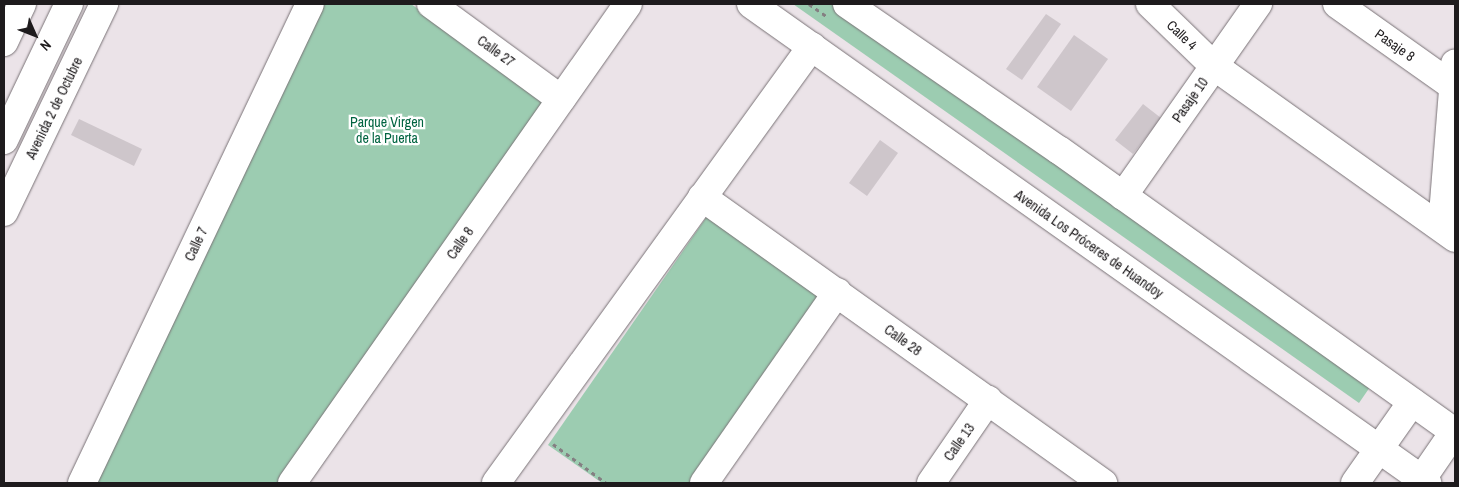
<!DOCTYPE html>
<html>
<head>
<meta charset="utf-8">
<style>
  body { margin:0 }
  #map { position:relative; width:1459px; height:487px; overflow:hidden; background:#ebe3e8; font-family:"Archivo Narrow",sans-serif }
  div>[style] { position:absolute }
  .green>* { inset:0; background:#9cccb1 }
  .building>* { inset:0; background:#cec6cb }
  .path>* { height:3px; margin-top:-1.5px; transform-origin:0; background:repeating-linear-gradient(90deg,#847f82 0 4px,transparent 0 8px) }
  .roads { filter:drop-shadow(0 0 1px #797276) drop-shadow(0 0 1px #797276) }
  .minor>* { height:28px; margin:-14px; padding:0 14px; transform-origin:14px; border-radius:14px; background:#fff }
  .major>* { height:28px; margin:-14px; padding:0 14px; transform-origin:14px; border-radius:14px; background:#fff }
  span { translate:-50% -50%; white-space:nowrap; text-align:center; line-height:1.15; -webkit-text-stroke:4.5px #fff; paint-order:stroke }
  .street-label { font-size:14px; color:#1e1b1d }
  .park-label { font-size:14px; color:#006440 }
  .frame { position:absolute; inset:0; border:5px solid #1e1b1d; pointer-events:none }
  .north { position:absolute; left:10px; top:10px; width:50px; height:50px; -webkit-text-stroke:4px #fff; paint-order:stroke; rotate:134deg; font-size:14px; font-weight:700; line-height:20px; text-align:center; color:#1e1b1d }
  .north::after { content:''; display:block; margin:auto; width:18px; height:22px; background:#1e1b1d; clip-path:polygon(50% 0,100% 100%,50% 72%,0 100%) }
</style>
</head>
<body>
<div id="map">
  <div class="green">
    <div style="clip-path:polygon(318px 4px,411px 4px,551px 101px,281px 483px,91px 483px)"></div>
    <div style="clip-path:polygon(793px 4px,831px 4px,1370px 387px,1359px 403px)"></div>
    <div style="clip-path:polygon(710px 212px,823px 291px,695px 483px,602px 483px,548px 445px)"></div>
  </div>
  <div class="building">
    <div style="clip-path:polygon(1046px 14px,1061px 24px,1022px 80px,1006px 69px)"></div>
    <div style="clip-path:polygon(1074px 35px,1108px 59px,1071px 111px,1037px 87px)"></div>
    <div style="clip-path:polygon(1143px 104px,1161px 118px,1133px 154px,1115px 140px)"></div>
    <div style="clip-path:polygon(79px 119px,142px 149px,134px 166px,71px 135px)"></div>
    <div style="clip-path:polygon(880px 140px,898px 153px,867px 196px,849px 183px)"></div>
  </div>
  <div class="path">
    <div style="left:809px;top:4px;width:21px;rotate:35deg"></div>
    <div style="left:553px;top:444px;width:66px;rotate:36.3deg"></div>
  </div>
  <div class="roads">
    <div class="minor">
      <div style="left:431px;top:4px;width:161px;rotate:36.2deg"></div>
      <div style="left:1150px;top:4px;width:89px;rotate:44.1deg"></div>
      <div style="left:1214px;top:66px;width:296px;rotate:35.5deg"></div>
      <div style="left:1337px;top:4px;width:142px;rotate:35.3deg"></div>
      <div style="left:1123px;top:196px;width:235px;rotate:-54.9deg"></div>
      <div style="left:702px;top:197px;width:493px;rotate:35.5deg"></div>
      <div style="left:1442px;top:227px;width:164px;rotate:-85.4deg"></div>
      <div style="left:82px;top:483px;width:530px;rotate:-64.55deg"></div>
      <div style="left:292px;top:483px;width:585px;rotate:-54.95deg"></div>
      <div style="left:496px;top:483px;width:539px;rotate:-54.13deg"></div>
      <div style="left:704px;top:483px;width:233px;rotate:-55.1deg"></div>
      <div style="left:931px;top:483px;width:101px;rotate:-55.5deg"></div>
      <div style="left:1355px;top:483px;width:99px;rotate:-54.9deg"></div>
      <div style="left:1419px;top:483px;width:62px;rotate:-55.5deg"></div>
    </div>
    <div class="major">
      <div style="left:751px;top:4px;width:829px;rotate:35.32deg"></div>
      <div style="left:847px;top:4px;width:257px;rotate:34.6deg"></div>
      <div style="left:1059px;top:150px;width:486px;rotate:35.5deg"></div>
      <div style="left:4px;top:42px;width:42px;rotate:-64.7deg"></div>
      <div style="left:4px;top:140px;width:151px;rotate:-64.5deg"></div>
      <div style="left:4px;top:212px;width:231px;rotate:-64.3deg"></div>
    </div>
  </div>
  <div class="street-label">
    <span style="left:1182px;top:35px;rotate:44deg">Calle 4</span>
    <span style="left:1395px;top:45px;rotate:35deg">Pasaje 8</span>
    <span style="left:496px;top:51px;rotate:36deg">Calle 27</span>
    <span style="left:1190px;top:100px;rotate:-55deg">Pasaje 10</span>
    <span style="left:54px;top:108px;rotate:-64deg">Avenida 2 de Octubre</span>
    <span style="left:460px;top:243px;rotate:-55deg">Calle 8</span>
    <span style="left:196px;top:244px;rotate:-65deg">Calle 7</span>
    <span style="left:1089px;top:244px;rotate:35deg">Avenida Los Próceres de Huandoy</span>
    <span style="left:903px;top:340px;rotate:36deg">Calle 28</span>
    <span style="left:959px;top:442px;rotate:-55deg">Calle 13</span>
  </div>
  <div class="park-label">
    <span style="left:387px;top:130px">Parque Virgen<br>de la Puerta</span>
  </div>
  <div class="frame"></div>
  <div class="north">N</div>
</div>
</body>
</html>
